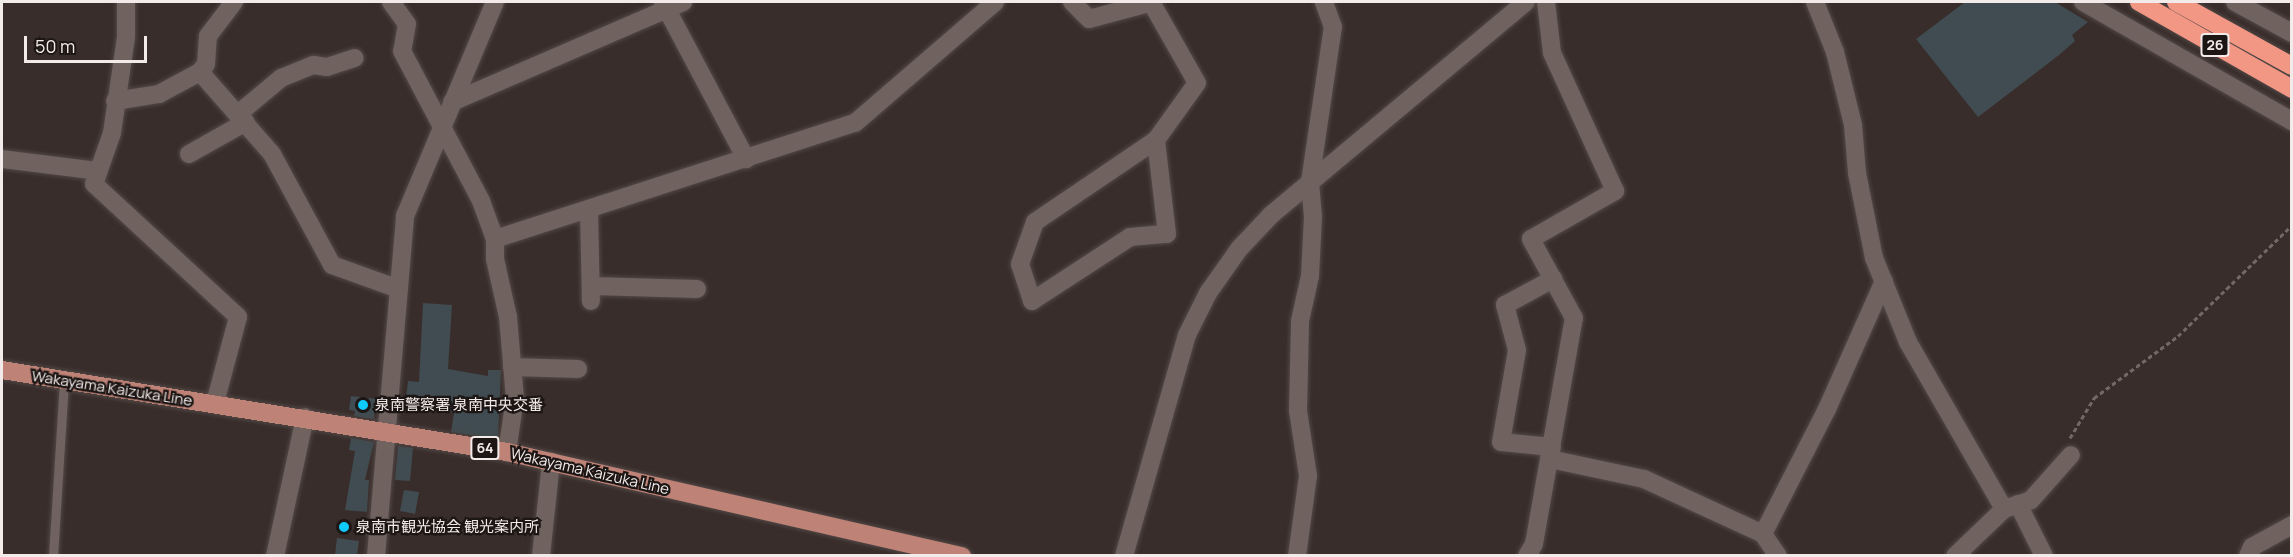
<!DOCTYPE html>
<html>
<head>
<meta charset="utf-8">
<style>
  body { margin:0 }
  #map { position:relative; width:2293px; height:557px; overflow:hidden; background:#382d2a; font-family:Manrope,"Noto Sans JP",sans-serif }
  div>[style] { position:absolute }
  .building>* { inset:0; background:#404c51 }
  .path>* { height:3px; margin-top:-1.5px; transform-origin:0; background:repeating-linear-gradient(90deg,#726866 0 4.5px,transparent 0 7.5px) }
  .roads { filter:drop-shadow(0 0 2px #524846) drop-shadow(0 0 2px #524846) }
  .lane>* { height:9px; margin:-4.5px; padding:0 4.5px; transform-origin:4.5px; border-radius:4.5px; background:#6f625f }
  .street>* { height:18px; margin:-9px; padding:0 9px; transform-origin:9px; border-radius:9px; background:#6f625f }
  .secondary>* { height:18px; margin:-9px; padding:0 9px; transform-origin:9px; border-radius:9px; background:#6f625f }
  .primary>* { height:18px; margin:-9px; padding:0 9px; transform-origin:9px; border-radius:9px; background:#be8276 }
  .highway>* { height:18px; margin:-9px; padding:0 9px; transform-origin:9px; border-radius:9px; background:#f39785 }
  .dots>* { width:16px; height:16px; translate:-50% -50%; box-sizing:border-box; border:3px solid #1c1615; border-radius:50% }
  span { translate:-50% -50%; white-space:nowrap; text-align:center; line-height:1.15; -webkit-text-stroke:4.5px #1c1615; paint-order:stroke }
  .shield-label span { padding:2px 4px; background:#1c1615; border:2px solid; border-radius:4px; -webkit-text-stroke-width:0 }
  .shield-label { font-size:14px; color:#f3ebe9; font-weight:700 }
  .street-label { font-size:15px; color:#f3ebe9 }
  .poi-label { font-size:15px; color:#f3ebe9 }
  .left { translate:0 -50%; text-align:left }
  .frame { position:absolute; inset:0; border:3px solid #f3ebe9; pointer-events:none }
  .scale { position:absolute; left:24px; top:36px; width:123px; height:27px; box-sizing:border-box; border:3px solid #f3ebe9; border-top:0; padding-left:8px; font-size:18px; line-height:21px; white-space:nowrap; color:#f3ebe9; -webkit-text-stroke:4px #1c1615; paint-order:stroke }
</style>
</head>
<body>
<div id="map">
  <div class="building">
    <div style="clip-path:polygon(1965px 2px,2055px 2px,2088px 22px,2072px 35px,2075px 41px,2059px 55px,1978px 117px,1916px 39px)"></div>
    <div style="clip-path:polygon(423px 303px,452px 305px,448px 369px,488px 376px,488px 370px,501px 370px,498px 439px,451px 432px,454px 413px,405px 406px,408px 381px,419px 382px)"></div>
    <div style="clip-path:polygon(351px 396px,376px 399px,374px 419px,354px 416px,355px 411px,349px 410px)"></div>
    <div style="clip-path:polygon(351px 438px,374px 442px,365px 480px,369px 480px,367px 512px,345px 510px,355px 451px,349px 450px)"></div>
    <div style="clip-path:polygon(398px 446px,413px 448px,410px 481px,395px 480px)"></div>
    <div style="clip-path:polygon(404px 490px,419px 492px,415px 514px,400px 511px)"></div>
    <div style="clip-path:polygon(337px 538px,359px 541px,357px 555px,335px 555px)"></div>
  </div>
  <div class="path">
    <div style="left:2070px;top:438px;width:47px;rotate:-59deg"></div>
    <div style="left:2094px;top:398px;width:104px;rotate:-36.4deg"></div>
    <div style="left:2178px;top:336px;width:159px;rotate:-44.2deg"></div>
  </div>
  <div class="roads">
    <div class="lane">
      <div style="left:53px;top:556px;width:175px;rotate:-86.4deg"></div>
    </div>
    <div class="street">
      <div style="left:126px;top:2px;width:35px;rotate:90deg"></div>
      <div style="left:126px;top:37px;width:97px;rotate:98.3deg"></div>
      <div style="left:112px;top:133px;width:54px;rotate:109.4deg"></div>
      <div style="left:94px;top:184px;width:196px;rotate:42.7deg"></div>
      <div style="left:238px;top:317px;width:89px;rotate:105deg"></div>
      <div style="left:391px;top:2px;width:27px;rotate:54deg"></div>
      <div style="left:407px;top:24px;width:27px;rotate:100deg"></div>
      <div style="left:402px;top:51px;width:170px;rotate:62.2deg"></div>
      <div style="left:481px;top:201px;width:40px;rotate:69.8deg"></div>
      <div style="left:495px;top:239px;width:20px;rotate:90deg"></div>
      <div style="left:495px;top:259px;width:59px;rotate:77.4deg"></div>
      <div style="left:508px;top:317px;width:81px;rotate:85.1deg"></div>
      <div style="left:515px;top:398px;width:55px;rotate:98.4deg"></div>
      <div style="left:663px;top:2px;width:178px;rotate:62.1deg"></div>
      <div style="left:1072px;top:2px;width:24px;rotate:45deg"></div>
      <div style="left:1089px;top:19px;width:66px;rotate:-14.9deg"></div>
      <div style="left:1151px;top:2px;width:93px;rotate:60.4deg"></div>
      <div style="left:1197px;top:83px;width:70px;rotate:125.7deg"></div>
      <div style="left:1156px;top:140px;width:146px;rotate:145.9deg"></div>
      <div style="left:1035px;top:222px;width:45px;rotate:109.7deg"></div>
      <div style="left:1020px;top:264px;width:39px;rotate:72deg"></div>
      <div style="left:1032px;top:301px;width:117px;rotate:-33.1deg"></div>
      <div style="left:1130px;top:237px;width:37px;rotate:-5deg"></div>
      <div style="left:1167px;top:234px;width:95px;rotate:-96.7deg"></div>
      <div style="left:1815px;top:2px;width:54px;rotate:68.2deg"></div>
      <div style="left:1835px;top:52px;width:75px;rotate:76.1deg"></div>
      <div style="left:1853px;top:125px;width:48px;rotate:85.2deg"></div>
      <div style="left:1857px;top:173px;width:87px;rotate:78.7deg"></div>
      <div style="left:1874px;top:258px;width:91px;rotate:68deg"></div>
      <div style="left:1908px;top:342px;width:193px;rotate:60.1deg"></div>
      <div style="left:2083px;top:2px;width:241px;rotate:29.7deg"></div>
      <div style="left:2235px;top:2px;width:65px;rotate:28.5deg"></div>
      <div style="left:200px;top:72px;width:109px;rotate:48.7deg"></div>
      <div style="left:272px;top:154px;width:126px;rotate:61.6deg"></div>
      <div style="left:332px;top:265px;width:71px;rotate:19.7deg"></div>
      <div style="left:115px;top:101px;width:45px;rotate:-9deg"></div>
      <div style="left:159px;top:94px;width:47px;rotate:-28.2deg"></div>
      <div style="left:200px;top:72px;width:10px;rotate:-53deg"></div>
      <div style="left:206px;top:64px;width:28px;rotate:-86deg"></div>
      <div style="left:208px;top:36px;width:43px;rotate:-52.6deg"></div>
      <div style="left:452px;top:102px;width:252px;rotate:-23.4deg"></div>
      <div style="left:238px;top:114px;width:56px;rotate:-39.9deg"></div>
      <div style="left:281px;top:78px;width:35px;rotate:-22deg"></div>
      <div style="left:314px;top:65px;width:13px;rotate:9deg"></div>
      <div style="left:327px;top:67px;width:29px;rotate:-18deg"></div>
      <div style="left:189px;top:154px;width:65px;rotate:-29.3deg"></div>
      <div style="left:2px;top:159px;width:97px;rotate:7.1deg"></div>
      <div style="left:589px;top:209px;width:92px;rotate:88.8deg"></div>
      <div style="left:495px;top:239px;width:378px;rotate:-17.9deg"></div>
      <div style="left:855px;top:123px;width:185px;rotate:-40.8deg"></div>
      <div style="left:591px;top:286px;width:106px;rotate:1.6deg"></div>
      <div style="left:512px;top:367px;width:66px;rotate:1.7deg"></div>
      <div style="left:1552px;top:447px;width:51px;rotate:-174.4deg"></div>
      <div style="left:1501px;top:442px;width:93px;rotate:-80.1deg"></div>
      <div style="left:1517px;top:350px;width:47px;rotate:-104.9deg"></div>
      <div style="left:1505px;top:305px;width:55px;rotate:-28.4deg"></div>
      <div style="left:1550px;top:459px;width:96px;rotate:12deg"></div>
      <div style="left:1644px;top:479px;width:131px;rotate:24.8deg"></div>
      <div style="left:1763px;top:534px;width:27px;rotate:56deg"></div>
      <div style="left:2018px;top:504px;width:58px;rotate:63.4deg"></div>
      <div style="left:1763px;top:534px;width:140px;rotate:-62.9deg"></div>
      <div style="left:1827px;top:409px;width:140px;rotate:-66deg"></div>
      <div style="left:275px;top:556px;width:142px;rotate:-77.8deg"></div>
      <div style="left:541px;top:556px;width:95px;rotate:-83.9deg"></div>
      <div style="left:1124px;top:556px;width:230px;rotate:-74.1deg"></div>
      <div style="left:1187px;top:335px;width:47px;rotate:-63.4deg"></div>
      <div style="left:1208px;top:293px;width:54px;rotate:-54.8deg"></div>
      <div style="left:1239px;top:249px;width:47px;rotate:-46.7deg"></div>
      <div style="left:1271px;top:215px;width:332px;rotate:-39.9deg"></div>
      <div style="left:1297px;top:556px;width:81px;rotate:-82.2deg"></div>
      <div style="left:1308px;top:476px;width:66px;rotate:-98.7deg"></div>
      <div style="left:1298px;top:411px;width:90px;rotate:-88.7deg"></div>
      <div style="left:1300px;top:321px;width:46px;rotate:-77.5deg"></div>
      <div style="left:1310px;top:276px;width:59px;rotate:-87.1deg"></div>
      <div style="left:1313px;top:217px;width:35px;rotate:-95deg"></div>
      <div style="left:1310px;top:182px;width:157px;rotate:-81.6deg"></div>
      <div style="left:1333px;top:27px;width:27px;rotate:-110deg"></div>
      <div style="left:1527px;top:556px;width:14px;rotate:-60deg"></div>
      <div style="left:1534px;top:544px;width:230px;rotate:-80deg"></div>
      <div style="left:1574px;top:318px;width:90px;rotate:-118.6deg"></div>
      <div style="left:1531px;top:239px;width:97px;rotate:-29.7deg"></div>
      <div style="left:1615px;top:191px;width:152px;rotate:-114.5deg"></div>
      <div style="left:1552px;top:53px;width:51px;rotate:-96.7deg"></div>
      <div style="left:1955px;top:556px;width:68px;rotate:-43.8deg"></div>
      <div style="left:2004px;top:509px;width:28px;rotate:-18deg"></div>
      <div style="left:2031px;top:500px;width:60px;rotate:-48.4deg"></div>
      <div style="left:2248px;top:556px;width:10px;rotate:-66deg"></div>
      <div style="left:2252px;top:547px;width:46px;rotate:-28.8deg"></div>
    </div>
    <div class="secondary">
      <div style="left:376px;top:556px;width:341px;rotate:-85.1deg"></div>
      <div style="left:405px;top:216px;width:232px;rotate:-67.2deg"></div>
    </div>
    <div class="primary">
      <div style="left:2px;top:370px;width:512px;rotate:9.22deg"></div>
      <div style="left:507px;top:452px;width:467px;rotate:12.9deg"></div>
    </div>
    <div class="highway">
      <div style="left:2139px;top:2px;width:176px;rotate:29.6deg"></div>
      <div style="left:2176px;top:2px;width:132px;rotate:28.9deg"></div>
    </div>
  </div>
  <div class="dots">
    <div style="left:363px;top:405px;background:#0ecafa"></div>
    <div style="left:344px;top:527px;background:#0ecafa"></div>
  </div>
  <div class="shield-label">
    <span style="left:2215px;top:45px">26</span>
    <span style="left:485px;top:448px">64</span>
  </div>
  <div class="street-label">
    <span style="left:112px;top:388px;rotate:9deg">Wakayama Kaizuka Line</span>
    <span style="left:590px;top:471px;rotate:13deg">Wakayama Kaizuka Line</span>
  </div>
  <div class="poi-label">
    <span class="left" style="left:375px;top:405px">泉南警察署 泉南中央交番</span>
    <span class="left" style="left:356px;top:527px">泉南市観光協会 観光案内所</span>
  </div>
  <div class="frame"></div>
  <div class="scale">50 m</div>
</div>
</body>
</html>
